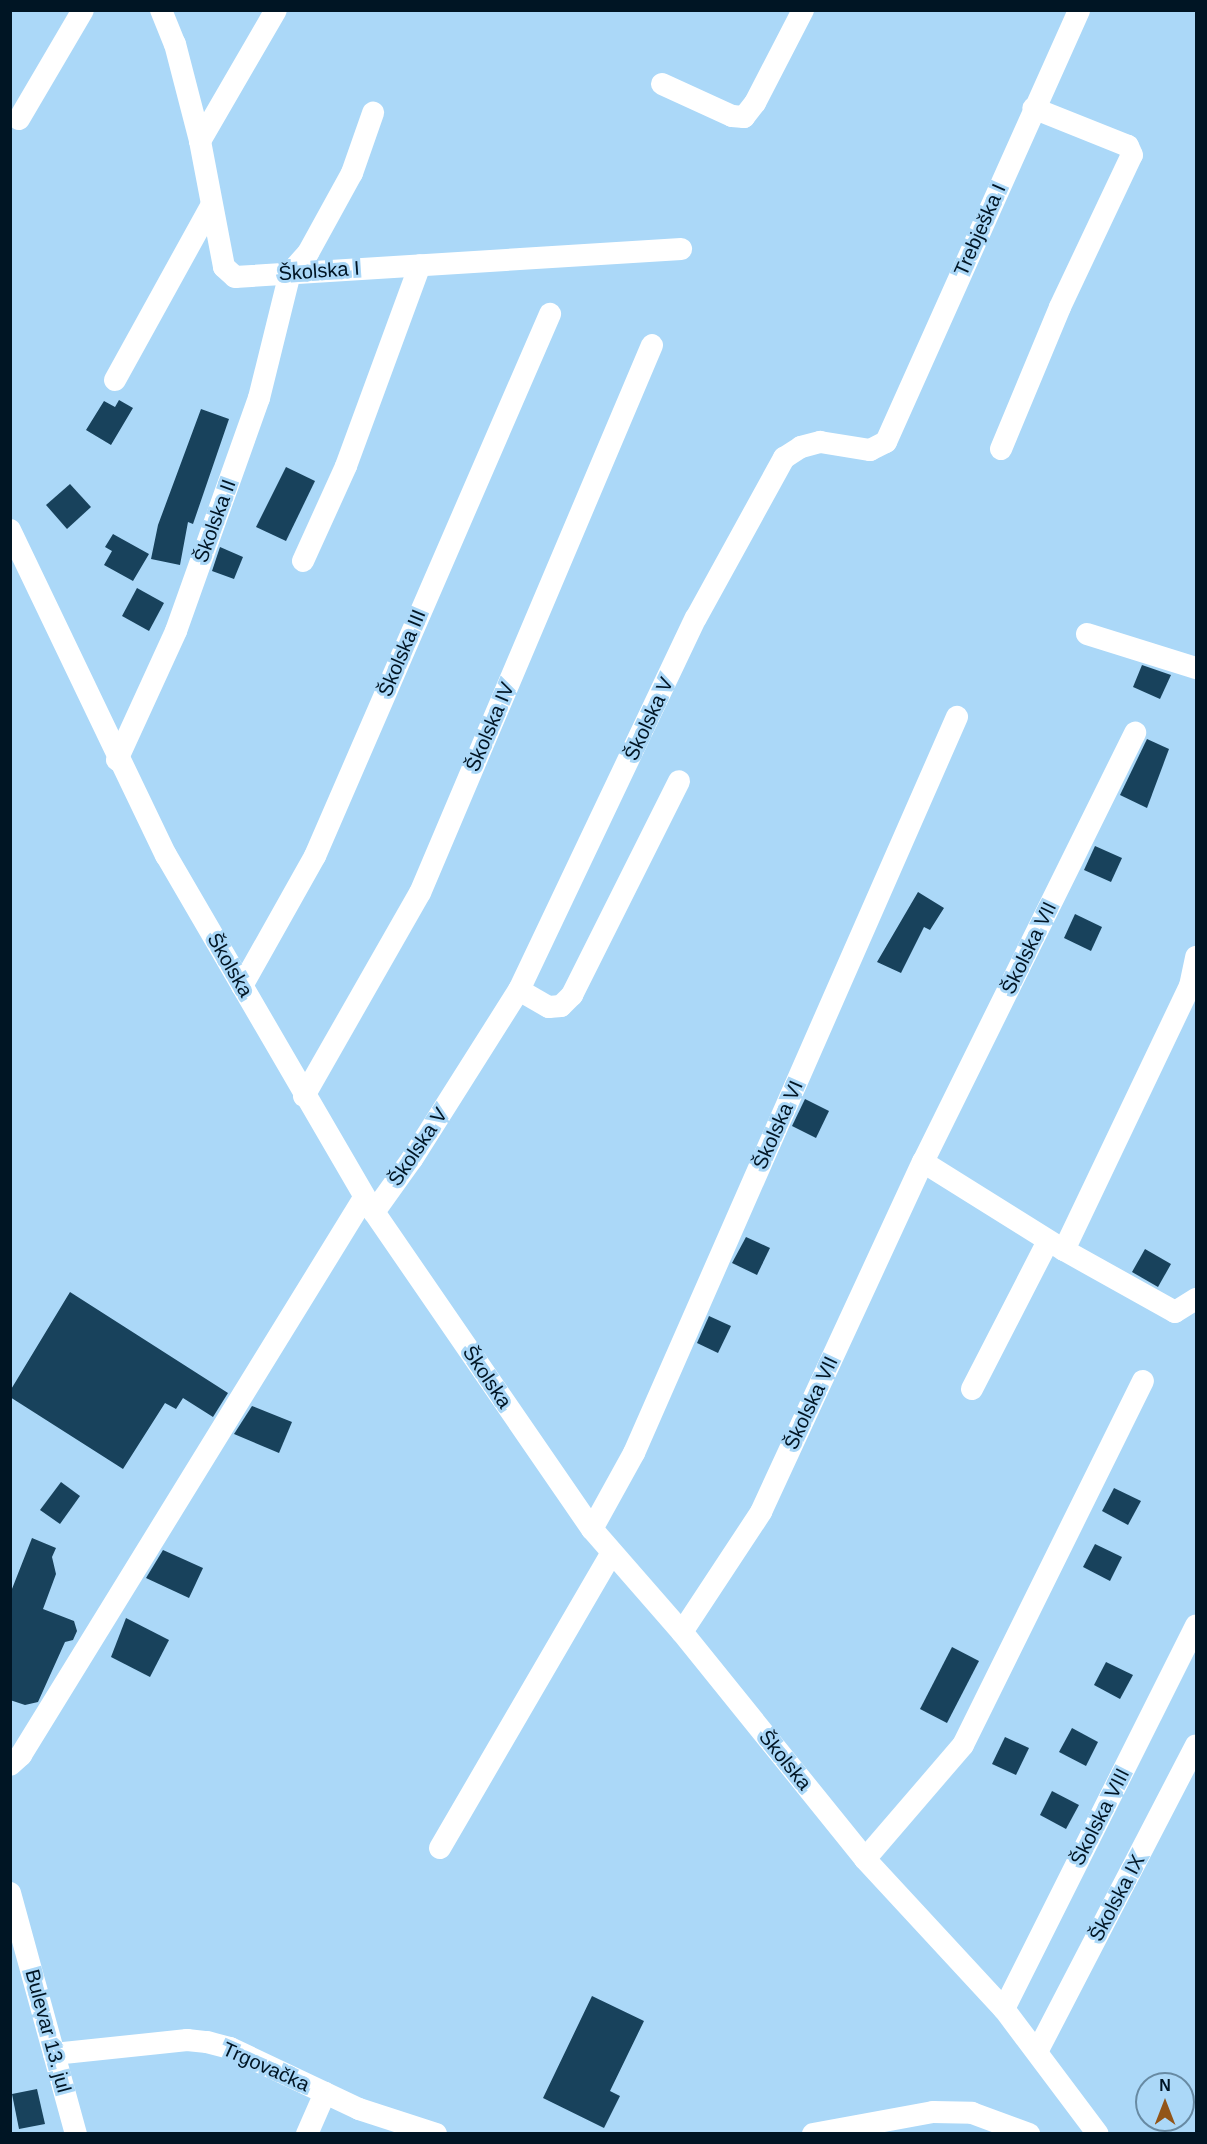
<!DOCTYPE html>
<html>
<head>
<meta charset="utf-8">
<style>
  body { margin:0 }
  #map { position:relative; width:1207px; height:2144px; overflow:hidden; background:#abd8f8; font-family:Arial,sans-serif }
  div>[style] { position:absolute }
  .building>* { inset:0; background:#18425c }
  .minor>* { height:22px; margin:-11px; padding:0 11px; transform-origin:11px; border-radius:11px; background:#fff }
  span { translate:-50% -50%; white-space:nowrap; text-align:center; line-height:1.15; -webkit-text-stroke:6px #abd8f8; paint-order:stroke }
  .street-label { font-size:20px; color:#001524 }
  .frame { position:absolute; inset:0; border:12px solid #001524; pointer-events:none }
  .north { position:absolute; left:1135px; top:2072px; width:60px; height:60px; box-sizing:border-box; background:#abd8f8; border:2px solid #678aa3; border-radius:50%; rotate:0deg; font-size:16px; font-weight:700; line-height:24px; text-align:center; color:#001524 }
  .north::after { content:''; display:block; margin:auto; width:21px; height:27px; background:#925518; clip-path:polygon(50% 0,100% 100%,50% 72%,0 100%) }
</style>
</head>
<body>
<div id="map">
  <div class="building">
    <div style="clip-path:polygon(119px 400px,133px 408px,111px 445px,86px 430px,104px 401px,115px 407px)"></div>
    <div style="clip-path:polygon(201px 409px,229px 419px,193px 524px,188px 522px,180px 565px,151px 559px,158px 525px)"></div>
    <div style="clip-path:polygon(286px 467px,315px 481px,286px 541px,256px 527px)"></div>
    <div style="clip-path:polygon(70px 484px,91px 507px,67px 529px,46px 505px)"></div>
    <div style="clip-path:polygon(113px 534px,149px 554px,133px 581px,104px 565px,112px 551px,105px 547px)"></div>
    <div style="clip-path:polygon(220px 547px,243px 557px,234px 579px,212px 571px)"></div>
    <div style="clip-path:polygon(137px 588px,164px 603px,149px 631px,122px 616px)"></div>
    <div style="clip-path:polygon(1142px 665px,1171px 675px,1160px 699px,1133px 687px)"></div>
    <div style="clip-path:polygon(1147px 739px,1169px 749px,1147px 808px,1120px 795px)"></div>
    <div style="clip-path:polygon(1095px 846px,1122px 858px,1111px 882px,1084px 870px)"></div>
    <div style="clip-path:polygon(918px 892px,944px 908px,930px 930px,924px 927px,901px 973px,877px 962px)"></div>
    <div style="clip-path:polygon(1075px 914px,1102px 927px,1091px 951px,1064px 938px)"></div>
    <div style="clip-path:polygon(805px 1099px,829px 1111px,816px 1138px,792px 1126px)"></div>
    <div style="clip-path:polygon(746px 1237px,770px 1248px,757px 1275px,732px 1263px)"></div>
    <div style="clip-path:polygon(1145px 1249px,1171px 1264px,1158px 1287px,1132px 1272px)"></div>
    <div style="clip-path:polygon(70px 1292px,228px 1393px,213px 1417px,183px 1398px,176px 1409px,165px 1403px,123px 1469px,10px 1397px,10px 1391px)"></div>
    <div style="clip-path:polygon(709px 1316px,731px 1326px,718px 1353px,697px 1343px)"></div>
    <div style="clip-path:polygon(252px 1406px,292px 1422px,279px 1453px,234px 1434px)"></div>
    <div style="clip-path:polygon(61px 1482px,80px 1496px,60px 1524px,40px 1510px)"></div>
    <div style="clip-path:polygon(1114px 1488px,1141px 1501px,1128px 1525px,1102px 1511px)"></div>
    <div style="clip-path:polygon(32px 1538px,56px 1548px,52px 1557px,56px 1574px,43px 1609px,74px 1621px,77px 1631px,73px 1640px,65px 1642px,38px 1702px,25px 1705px,10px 1700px,10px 1594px)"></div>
    <div style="clip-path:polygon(1095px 1544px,1122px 1557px,1110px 1581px,1083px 1567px)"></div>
    <div style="clip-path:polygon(163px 1550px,203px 1568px,189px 1598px,146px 1578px)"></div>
    <div style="clip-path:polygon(126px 1618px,169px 1640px,150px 1677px,111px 1657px)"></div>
    <div style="clip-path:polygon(952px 1647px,979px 1661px,947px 1723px,920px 1709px)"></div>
    <div style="clip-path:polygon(1106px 1662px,1133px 1675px,1120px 1699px,1094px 1685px)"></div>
    <div style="clip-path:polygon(1072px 1728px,1098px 1742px,1086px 1766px,1059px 1752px)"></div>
    <div style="clip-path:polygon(1005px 1737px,1029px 1748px,1016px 1775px,992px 1764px)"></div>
    <div style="clip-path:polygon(1052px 1791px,1079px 1805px,1066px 1829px,1040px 1815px)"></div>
    <div style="clip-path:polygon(592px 1996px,644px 2021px,610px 2091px,620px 2096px,604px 2128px,543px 2098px)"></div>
    <div style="clip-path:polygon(37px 2089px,45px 2124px,19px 2129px,12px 2094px)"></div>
  </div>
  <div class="minor">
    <div style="left:161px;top:10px;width:37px;rotate:68deg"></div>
    <div style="left:175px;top:44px;width:100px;rotate:75.5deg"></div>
    <div style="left:200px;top:141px;width:128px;rotate:79.2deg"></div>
    <div style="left:224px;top:267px;width:15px;rotate:42deg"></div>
    <div style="left:235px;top:277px;width:447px;rotate:-3.6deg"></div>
    <div style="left:662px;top:84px;width:77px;rotate:24.6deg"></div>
    <div style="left:732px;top:116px;width:12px;rotate:5deg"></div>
    <div style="left:744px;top:117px;width:18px;rotate:-52deg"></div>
    <div style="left:755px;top:103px;width:105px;rotate:-62.7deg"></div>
    <div style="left:19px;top:119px;width:126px;rotate:-59.6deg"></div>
    <div style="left:200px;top:141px;width:151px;rotate:-59.9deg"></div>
    <div style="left:115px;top:380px;width:199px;rotate:-61.1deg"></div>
    <div style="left:1001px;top:449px;width:154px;rotate:-67.4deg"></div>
    <div style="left:1060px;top:307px;width:168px;rotate:-64.7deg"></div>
    <div style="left:1132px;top:155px;width:10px;rotate:-114deg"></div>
    <div style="left:1128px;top:146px;width:102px;rotate:-158.2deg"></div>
    <div style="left:10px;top:530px;width:361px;rotate:64.4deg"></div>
    <div style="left:166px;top:855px;width:413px;rotate:59.8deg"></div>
    <div style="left:374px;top:1212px;width:385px;rotate:55.5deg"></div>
    <div style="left:592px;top:1529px;width:137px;rotate:48.9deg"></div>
    <div style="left:682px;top:1632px;width:292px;rotate:51.1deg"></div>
    <div style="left:865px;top:1859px;width:205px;rotate:47.2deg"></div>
    <div style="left:1004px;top:2009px;width:156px;rotate:53.1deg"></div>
    <div style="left:303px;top:561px;width:104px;rotate:-65.6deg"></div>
    <div style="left:346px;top:466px;width:214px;rotate:-69.8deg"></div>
    <div style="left:1087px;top:634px;width:114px;rotate:17.3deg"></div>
    <div style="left:117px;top:760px;width:142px;rotate:-65.4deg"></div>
    <div style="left:176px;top:631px;width:247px;rotate:-70.4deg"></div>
    <div style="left:259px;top:398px;width:129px;rotate:-76.1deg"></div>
    <div style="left:290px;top:273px;width:27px;rotate:-48deg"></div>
    <div style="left:308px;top:253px;width:91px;rotate:-61.2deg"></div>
    <div style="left:352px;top:173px;width:64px;rotate:-70.7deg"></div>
    <div style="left:242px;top:986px;width:149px;rotate:-60.7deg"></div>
    <div style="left:315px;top:856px;width:591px;rotate:-66.56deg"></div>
    <div style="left:519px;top:990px;width:412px;rotate:-64.6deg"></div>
    <div style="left:696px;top:618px;width:183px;rotate:-61.2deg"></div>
    <div style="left:784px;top:458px;width:20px;rotate:-33deg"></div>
    <div style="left:801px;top:447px;width:20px;rotate:-15deg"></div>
    <div style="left:820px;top:442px;width:51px;rotate:9.1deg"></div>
    <div style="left:870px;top:450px;width:18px;rotate:-27deg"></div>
    <div style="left:886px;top:442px;width:473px;rotate:-65.9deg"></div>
    <div style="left:304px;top:1096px;width:234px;rotate:-60.3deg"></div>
    <div style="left:420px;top:893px;width:595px;rotate:-67.05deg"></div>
    <div style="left:923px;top:1162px;width:166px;rotate:32deg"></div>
    <div style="left:1064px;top:1250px;width:127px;rotate:29.2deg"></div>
    <div style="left:1175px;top:1312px;width:25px;rotate:-32deg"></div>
    <div style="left:374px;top:1212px;width:65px;rotate:-54.4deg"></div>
    <div style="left:412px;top:1159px;width:200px;rotate:-57.7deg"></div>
    <div style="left:519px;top:990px;width:34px;rotate:30deg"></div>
    <div style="left:549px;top:1007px;width:12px;rotate:-5deg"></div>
    <div style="left:561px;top:1006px;width:16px;rotate:-45deg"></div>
    <div style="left:572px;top:995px;width:239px;rotate:-63.4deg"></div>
    <div style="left:1064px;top:1250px;width:293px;rotate:-64.5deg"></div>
    <div style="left:1190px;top:986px;width:30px;rotate:-78deg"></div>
    <div style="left:972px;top:1389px;width:166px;rotate:-62.8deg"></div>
    <div style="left:592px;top:1529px;width:87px;rotate:-61.1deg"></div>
    <div style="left:634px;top:1453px;width:804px;rotate:-66.31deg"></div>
    <div style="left:682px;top:1632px;width:144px;rotate:-56.6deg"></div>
    <div style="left:761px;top:1512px;width:386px;rotate:-65.2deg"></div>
    <div style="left:923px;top:1162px;width:479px;rotate:-63.7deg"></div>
    <div style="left:10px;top:1765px;width:15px;rotate:-42deg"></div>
    <div style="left:21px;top:1755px;width:654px;rotate:-58.38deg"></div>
    <div style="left:440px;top:1848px;width:341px;rotate:-59.8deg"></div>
    <div style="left:865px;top:1859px;width:150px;rotate:-49.3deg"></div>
    <div style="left:963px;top:1745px;width:406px;rotate:-63.7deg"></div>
    <div style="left:10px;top:1893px;width:250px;rotate:74.7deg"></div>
    <div style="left:1004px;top:2009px;width:429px;rotate:-63.4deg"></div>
    <div style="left:1038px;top:2050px;width:343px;rotate:-62.6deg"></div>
    <div style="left:54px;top:2054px;width:134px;rotate:-6deg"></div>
    <div style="left:187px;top:2040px;width:20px;rotate:6deg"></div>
    <div style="left:207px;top:2042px;width:24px;rotate:15deg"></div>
    <div style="left:230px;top:2048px;width:143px;rotate:25.3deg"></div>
    <div style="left:359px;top:2109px;width:81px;rotate:18deg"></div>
    <div style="left:307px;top:2134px;width:45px;rotate:-66.3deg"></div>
    <div style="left:813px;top:2134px;width:122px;rotate:-10.4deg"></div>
    <div style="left:933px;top:2112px;width:39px;rotate:1deg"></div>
    <div style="left:972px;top:2113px;width:61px;rotate:20.2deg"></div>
  </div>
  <div class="street-label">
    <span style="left:980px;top:230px;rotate:-66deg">Trebješka I</span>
    <span style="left:319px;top:271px;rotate:-4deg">Školska I</span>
    <span style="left:215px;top:521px;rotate:-70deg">Školska II</span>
    <span style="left:402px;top:653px;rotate:-67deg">Školska III</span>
    <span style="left:649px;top:719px;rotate:-65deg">Školska V</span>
    <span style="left:490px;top:727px;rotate:-67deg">Školska IV</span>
    <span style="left:1029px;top:948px;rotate:-64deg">Školska VII</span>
    <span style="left:230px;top:965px;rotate:60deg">Školska</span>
    <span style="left:778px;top:1125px;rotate:-66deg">Školska VI</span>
    <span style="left:418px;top:1147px;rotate:-56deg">Školska V</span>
    <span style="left:487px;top:1377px;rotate:56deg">Školska</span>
    <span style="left:811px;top:1403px;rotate:-65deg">Školska VII</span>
    <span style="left:785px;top:1760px;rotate:51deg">Školska</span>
    <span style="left:1100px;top:1817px;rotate:-63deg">Školska VIII</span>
    <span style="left:1117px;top:1898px;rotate:-62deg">Školska IX</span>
    <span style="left:48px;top:2031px;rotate:75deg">Bulevar 13. jul</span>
    <span style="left:266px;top:2067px;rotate:24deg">Trgovačka</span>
  </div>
  <div class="frame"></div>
  <div class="north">N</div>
</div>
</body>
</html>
